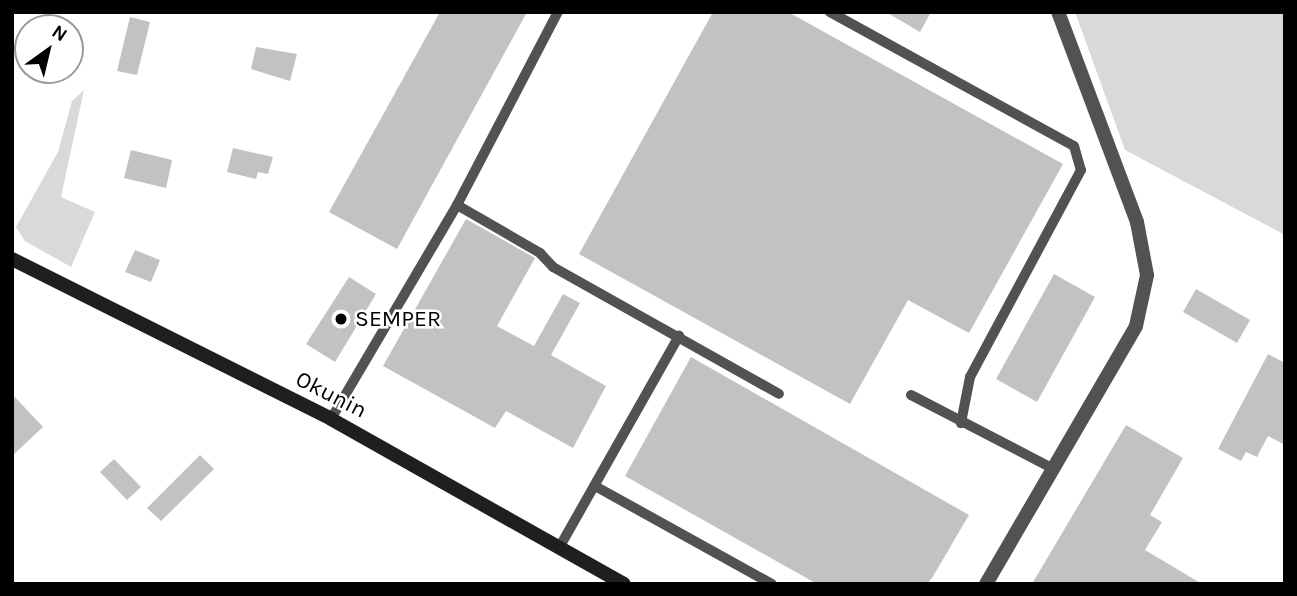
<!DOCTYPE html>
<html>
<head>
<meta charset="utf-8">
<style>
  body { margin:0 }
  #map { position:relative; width:1297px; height:596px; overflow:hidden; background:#fff; font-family:Karla,sans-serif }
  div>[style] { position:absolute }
  .green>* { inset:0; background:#d9d9d9 }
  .building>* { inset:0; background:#c2c2c2 }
  .service>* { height:10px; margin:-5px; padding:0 5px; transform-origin:5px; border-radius:5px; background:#525252 }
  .minor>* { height:14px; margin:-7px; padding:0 7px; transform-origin:7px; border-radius:7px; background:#525252 }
  .secondary>* { height:14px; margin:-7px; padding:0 7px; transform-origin:7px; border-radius:7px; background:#1f1f1f }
  .dots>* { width:19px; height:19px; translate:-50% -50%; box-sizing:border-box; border:4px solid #fff; border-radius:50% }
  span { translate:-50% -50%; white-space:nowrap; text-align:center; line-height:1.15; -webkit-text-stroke:5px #fff; paint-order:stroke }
  .poi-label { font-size:23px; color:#000 }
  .left { translate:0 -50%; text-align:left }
  .street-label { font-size:23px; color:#000 }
  .frame { position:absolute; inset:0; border:14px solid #000; pointer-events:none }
  .north { position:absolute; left:14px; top:14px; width:70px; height:70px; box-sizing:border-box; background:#fff; border:2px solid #999; border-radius:50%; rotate:34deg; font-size:19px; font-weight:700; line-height:28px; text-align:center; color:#000 }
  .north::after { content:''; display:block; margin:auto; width:24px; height:32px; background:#000; clip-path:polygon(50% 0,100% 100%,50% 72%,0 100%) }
</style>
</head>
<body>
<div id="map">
  <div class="green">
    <div style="clip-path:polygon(1075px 12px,1285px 12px,1285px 235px,1125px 150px)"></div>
    <div style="clip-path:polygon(84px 90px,61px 197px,95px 212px,71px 267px,25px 241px,16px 227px,58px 152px,72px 101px)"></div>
  </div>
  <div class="building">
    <div style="clip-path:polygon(440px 12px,527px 12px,397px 249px,329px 212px)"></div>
    <div style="clip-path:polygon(713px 12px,788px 12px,1063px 164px,969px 333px,908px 300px,850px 404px,579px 254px)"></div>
    <div style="clip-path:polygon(886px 12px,931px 12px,920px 32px)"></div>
    <div style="clip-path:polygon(130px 17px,150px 22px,137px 75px,117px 71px)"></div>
    <div style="clip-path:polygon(256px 47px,297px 54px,290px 81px,251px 69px)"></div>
    <div style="clip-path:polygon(233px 148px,273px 157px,268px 174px,258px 172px,256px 179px,227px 172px)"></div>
    <div style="clip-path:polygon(131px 150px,172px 160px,166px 188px,124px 178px)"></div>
    <div style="clip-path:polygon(466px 219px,535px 258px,497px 326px,534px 346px,563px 294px,580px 303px,551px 355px,606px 386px,573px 448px,506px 411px,495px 428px,383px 366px)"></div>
    <div style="clip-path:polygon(135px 250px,160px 260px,151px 282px,125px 272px)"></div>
    <div style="clip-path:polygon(1054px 274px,1095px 297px,1037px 402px,996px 379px)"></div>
    <div style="clip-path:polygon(349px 277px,376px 294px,335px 362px,306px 344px)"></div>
    <div style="clip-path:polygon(1196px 289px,1250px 320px,1237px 343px,1183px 312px)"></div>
    <div style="clip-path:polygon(1268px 354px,1285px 363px,1285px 445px,1268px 436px,1257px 457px,1246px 452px,1241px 461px,1218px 449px)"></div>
    <div style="clip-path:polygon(691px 357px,969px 515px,932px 578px,927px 584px,817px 584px,625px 476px)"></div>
    <div style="clip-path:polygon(12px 394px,43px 427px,12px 456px)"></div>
    <div style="clip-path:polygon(1126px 425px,1183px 458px,1150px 515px,1162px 522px,1145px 550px,1202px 584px,1032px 584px)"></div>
    <div style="clip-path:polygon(200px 455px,214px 469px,161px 521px,147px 508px)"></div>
    <div style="clip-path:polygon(114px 459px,141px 487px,127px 500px,100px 472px)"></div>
  </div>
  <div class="service">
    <div style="left:830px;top:12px;width:278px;rotate:28.8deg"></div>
    <div style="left:1074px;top:146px;width:25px;rotate:74deg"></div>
    <div style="left:1081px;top:170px;width:235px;rotate:118.2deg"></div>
    <div style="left:970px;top:377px;width:47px;rotate:101.1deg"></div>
    <div style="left:457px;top:205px;width:96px;rotate:30deg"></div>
    <div style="left:540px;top:253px;width:19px;rotate:47deg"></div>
    <div style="left:553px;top:267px;width:259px;rotate:29.3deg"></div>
    <div style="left:911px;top:395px;width:161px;rotate:27.4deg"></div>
    <div style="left:331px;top:419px;width:248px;rotate:-59.5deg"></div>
    <div style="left:457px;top:205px;width:218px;rotate:-62.4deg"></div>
    <div style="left:595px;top:486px;width:202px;rotate:29deg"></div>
    <div style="left:559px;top:548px;width:244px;rotate:-60.5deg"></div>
  </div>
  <div class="minor">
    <div style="left:986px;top:584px;width:298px;rotate:-59.8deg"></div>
    <div style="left:1136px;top:326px;width:52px;rotate:-77.8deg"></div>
    <div style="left:1147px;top:275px;width:54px;rotate:-100.7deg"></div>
    <div style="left:1137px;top:222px;width:224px;rotate:-110.6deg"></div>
  </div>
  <div class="secondary">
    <div style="left:12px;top:259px;width:357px;rotate:26.6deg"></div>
    <div style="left:331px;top:419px;width:336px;rotate:29.4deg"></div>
  </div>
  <div class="dots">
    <div style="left:341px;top:319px;background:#000"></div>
  </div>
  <div class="poi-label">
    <span class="left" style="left:355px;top:319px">SEMPER</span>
  </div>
  <div class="street-label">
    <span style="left:331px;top:395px;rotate:27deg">Okunin</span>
  </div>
  <div class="frame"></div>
  <div class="north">N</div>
</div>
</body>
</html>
